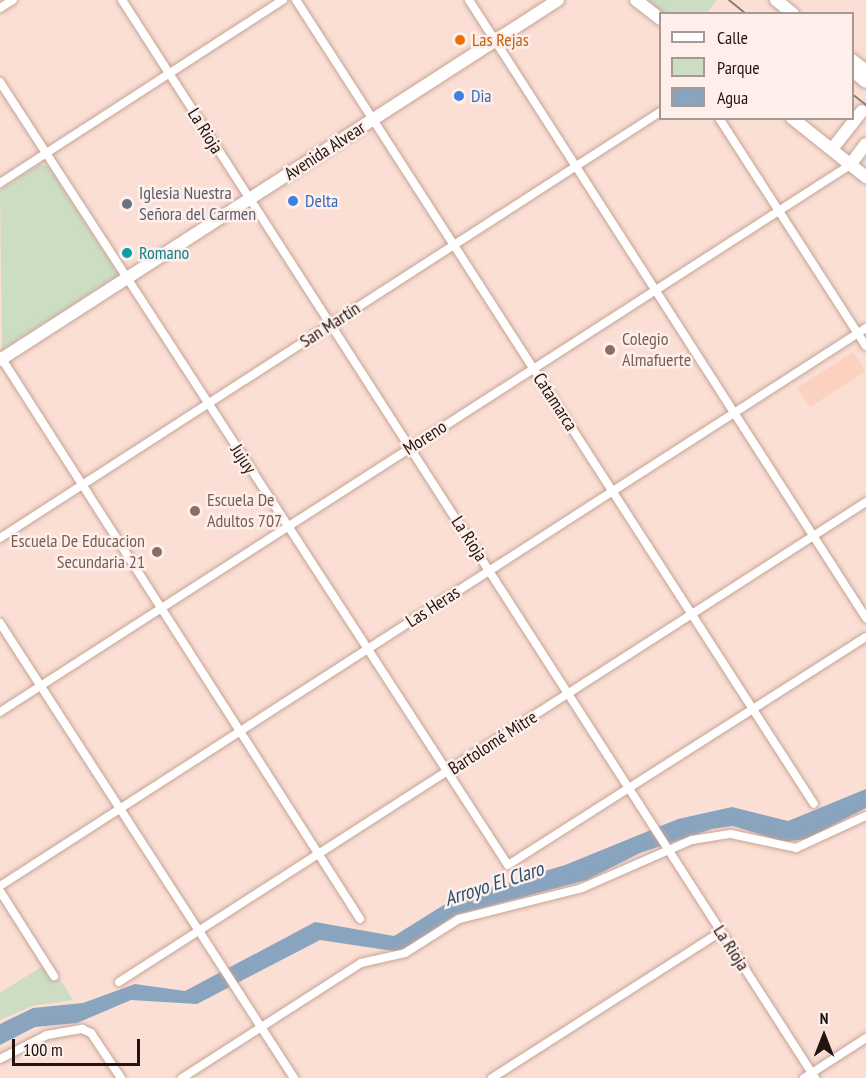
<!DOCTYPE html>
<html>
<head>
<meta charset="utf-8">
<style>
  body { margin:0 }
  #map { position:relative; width:866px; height:1078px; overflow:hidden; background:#fbdfd4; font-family:"PT Sans Narrow",sans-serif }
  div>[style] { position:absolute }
  .built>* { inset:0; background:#fcd1c0 }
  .green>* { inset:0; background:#cdddc4 }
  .water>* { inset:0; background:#89a4be }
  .roads { filter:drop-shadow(0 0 2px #c6a497) drop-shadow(0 0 2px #c6a497) }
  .street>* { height:8px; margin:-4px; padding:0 4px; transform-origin:4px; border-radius:4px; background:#fff }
  .secondary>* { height:12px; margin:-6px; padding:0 6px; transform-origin:6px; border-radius:6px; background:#fff }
  .rail>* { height:2px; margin:-1px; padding:0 1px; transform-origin:1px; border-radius:1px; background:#907c74 }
  .dots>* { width:16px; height:16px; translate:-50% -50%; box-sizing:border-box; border:3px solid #feefea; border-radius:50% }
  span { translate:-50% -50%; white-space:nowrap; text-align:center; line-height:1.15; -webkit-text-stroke:5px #feefea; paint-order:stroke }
  .food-label { font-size:18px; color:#c56008 }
  .left { translate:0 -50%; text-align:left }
  .shop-label { font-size:18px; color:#366cbe }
  .street-label { font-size:18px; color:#221511 }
  .worship-label { font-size:18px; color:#5b616d }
  .culture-label { font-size:18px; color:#0d838f }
  .education-label { font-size:18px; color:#785e54 }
  .right { translate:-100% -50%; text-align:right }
  .water-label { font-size:20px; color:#255074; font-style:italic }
  .legend { position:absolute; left:659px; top:12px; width:195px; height:108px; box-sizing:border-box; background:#feefea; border:2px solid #a69893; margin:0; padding:8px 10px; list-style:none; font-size:18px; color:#221511 }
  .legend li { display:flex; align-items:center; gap:12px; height:30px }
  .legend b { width:30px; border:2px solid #a69893 }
  .north { position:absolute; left:794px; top:1006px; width:60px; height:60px; -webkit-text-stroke:4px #feefea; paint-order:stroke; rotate:0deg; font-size:16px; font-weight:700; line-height:24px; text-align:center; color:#221511 }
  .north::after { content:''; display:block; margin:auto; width:21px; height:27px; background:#221511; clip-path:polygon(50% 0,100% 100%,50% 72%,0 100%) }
  .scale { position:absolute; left:12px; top:1039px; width:128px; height:27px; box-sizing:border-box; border:3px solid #221511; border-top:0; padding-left:8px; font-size:18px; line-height:21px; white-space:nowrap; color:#221511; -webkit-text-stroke:4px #feefea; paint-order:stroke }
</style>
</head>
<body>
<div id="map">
  <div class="built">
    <div style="clip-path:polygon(853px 352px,866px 371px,810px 407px,797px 388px)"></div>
  </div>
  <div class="green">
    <div style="clip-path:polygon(644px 0,717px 0,707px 13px,661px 14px)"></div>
    <div style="clip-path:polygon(40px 164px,49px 167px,119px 275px,2px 350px,0 190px)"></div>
    <div style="clip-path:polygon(49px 962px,73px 1000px,32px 1006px,0 1020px,0 993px)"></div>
  </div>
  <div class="water">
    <div style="clip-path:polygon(866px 789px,866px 808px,806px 839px,784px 842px,733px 826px,712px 829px,640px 853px,587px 880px,455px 915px,400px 952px,320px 940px,197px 1004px,131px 1000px,77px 1023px,35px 1027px,0 1045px,0 1024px,33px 1008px,83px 1003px,135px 984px,185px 991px,315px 922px,394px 936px,455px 898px,565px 865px,678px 819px,732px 807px,788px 821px)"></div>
  </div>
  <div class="roads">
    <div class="street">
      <div style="left:122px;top:0;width:1282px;rotate:57.26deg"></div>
      <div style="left:296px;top:0;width:956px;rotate:57.21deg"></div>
      <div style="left:469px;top:0;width:735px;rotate:57.28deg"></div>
      <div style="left:0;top:8px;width:15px;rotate:-32deg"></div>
      <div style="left:0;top:82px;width:933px;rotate:57.03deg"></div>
      <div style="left:508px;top:865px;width:424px;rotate:-32.5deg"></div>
      <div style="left:719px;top:118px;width:271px;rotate:57.2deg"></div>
      <div style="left:0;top:183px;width:337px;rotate:-32.9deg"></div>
      <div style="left:0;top:356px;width:668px;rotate:57.4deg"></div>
      <div style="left:0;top:538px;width:786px;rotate:-32.84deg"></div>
      <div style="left:0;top:623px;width:542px;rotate:57.13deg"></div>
      <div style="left:0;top:712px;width:1011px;rotate:-32.76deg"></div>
      <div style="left:0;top:886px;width:1030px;rotate:-32.8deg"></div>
      <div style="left:0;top:891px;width:101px;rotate:57.6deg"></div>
      <div style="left:119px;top:982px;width:888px;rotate:-32.72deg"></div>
      <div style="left:0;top:1059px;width:53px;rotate:-27.1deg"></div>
      <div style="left:47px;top:1035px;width:36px;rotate:-10deg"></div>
      <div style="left:82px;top:1029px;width:10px;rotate:24deg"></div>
      <div style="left:91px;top:1033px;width:54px;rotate:56.3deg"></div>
      <div style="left:182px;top:1078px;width:213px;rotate:-32.7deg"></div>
      <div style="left:361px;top:963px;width:45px;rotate:-12.8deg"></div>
      <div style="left:405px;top:953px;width:64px;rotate:-32.2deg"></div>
      <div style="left:459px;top:919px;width:127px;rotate:-14.1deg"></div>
      <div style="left:582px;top:888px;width:120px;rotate:-23.6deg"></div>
      <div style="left:692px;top:840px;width:39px;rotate:-9deg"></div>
      <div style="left:731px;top:834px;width:66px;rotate:12.2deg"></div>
      <div style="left:796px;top:848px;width:77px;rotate:-24.6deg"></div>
      <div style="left:492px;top:1078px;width:271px;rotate:-32.6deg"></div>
      <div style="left:804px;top:1078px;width:74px;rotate:-32.8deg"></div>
    </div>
    <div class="secondary">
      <div style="left:636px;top:0;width:31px;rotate:38deg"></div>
      <div style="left:776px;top:0;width:22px;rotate:39deg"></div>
      <div style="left:852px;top:60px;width:18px;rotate:38deg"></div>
      <div style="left:852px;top:70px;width:18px;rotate:41deg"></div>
      <div style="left:792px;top:118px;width:95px;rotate:38.6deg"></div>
      <div style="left:832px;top:149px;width:48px;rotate:-51.7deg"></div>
      <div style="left:850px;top:165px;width:26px;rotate:-53deg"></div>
      <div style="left:0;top:360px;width:664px;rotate:-32.83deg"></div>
    </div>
  </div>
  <div class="rail">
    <div style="left:729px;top:0;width:22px;rotate:39deg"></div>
    <div style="left:852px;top:94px;width:18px;rotate:38deg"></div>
  </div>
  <div class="dots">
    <div style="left:460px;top:40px;background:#e8710a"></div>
    <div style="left:459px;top:96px;background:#3f7fe0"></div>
    <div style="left:293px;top:201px;background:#3f7fe0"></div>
    <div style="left:127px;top:204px;background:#6b7280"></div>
    <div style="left:127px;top:253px;background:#0f9aa8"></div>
    <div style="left:610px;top:350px;background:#8d6e63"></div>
    <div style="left:195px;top:511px;background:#8d6e63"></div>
    <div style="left:157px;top:552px;background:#8d6e63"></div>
  </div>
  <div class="food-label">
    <span class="left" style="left:472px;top:40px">Las Rejas</span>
  </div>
  <div class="shop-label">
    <span class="left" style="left:471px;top:96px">Dia</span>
    <span class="left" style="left:305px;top:201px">Delta</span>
  </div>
  <div class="street-label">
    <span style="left:205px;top:131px;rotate:58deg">La Rioja</span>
    <span style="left:325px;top:151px;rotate:-33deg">Avenida Alvear</span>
    <span style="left:330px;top:325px;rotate:-33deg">San Martín</span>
    <span style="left:555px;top:402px;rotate:57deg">Catamarca</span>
    <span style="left:425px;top:438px;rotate:-33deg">Moreno</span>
    <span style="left:243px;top:459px;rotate:57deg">Jujuy</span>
    <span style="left:469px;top:539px;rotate:57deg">La Rioja</span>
    <span style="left:433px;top:607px;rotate:-33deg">Las Heras</span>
    <span style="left:493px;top:743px;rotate:-33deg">Bartolomé Mitre</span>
    <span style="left:731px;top:948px;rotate:57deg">La Rioja</span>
  </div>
  <div class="worship-label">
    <span class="left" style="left:139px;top:204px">Iglesia Nuestra<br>Señora del Carmen</span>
  </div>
  <div class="culture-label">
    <span class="left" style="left:139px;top:253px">Romano</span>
  </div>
  <div class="education-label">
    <span class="left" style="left:622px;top:350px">Colegio<br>Almafuerte</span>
    <span class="left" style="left:207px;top:511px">Escuela De<br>Adultos 707</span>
    <span class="right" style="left:145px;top:552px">Escuela De Educacion<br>Secundaria 21</span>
  </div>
  <div class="water-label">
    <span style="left:494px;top:884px;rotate:-18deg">Arroyo El Claro</span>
  </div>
  <ul class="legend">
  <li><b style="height:8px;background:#fff"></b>Calle</li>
  <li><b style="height:16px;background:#cdddc4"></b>Parque</li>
  <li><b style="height:16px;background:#89a4be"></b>Agua</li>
  </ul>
  <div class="north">N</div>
  <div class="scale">100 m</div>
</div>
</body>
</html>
